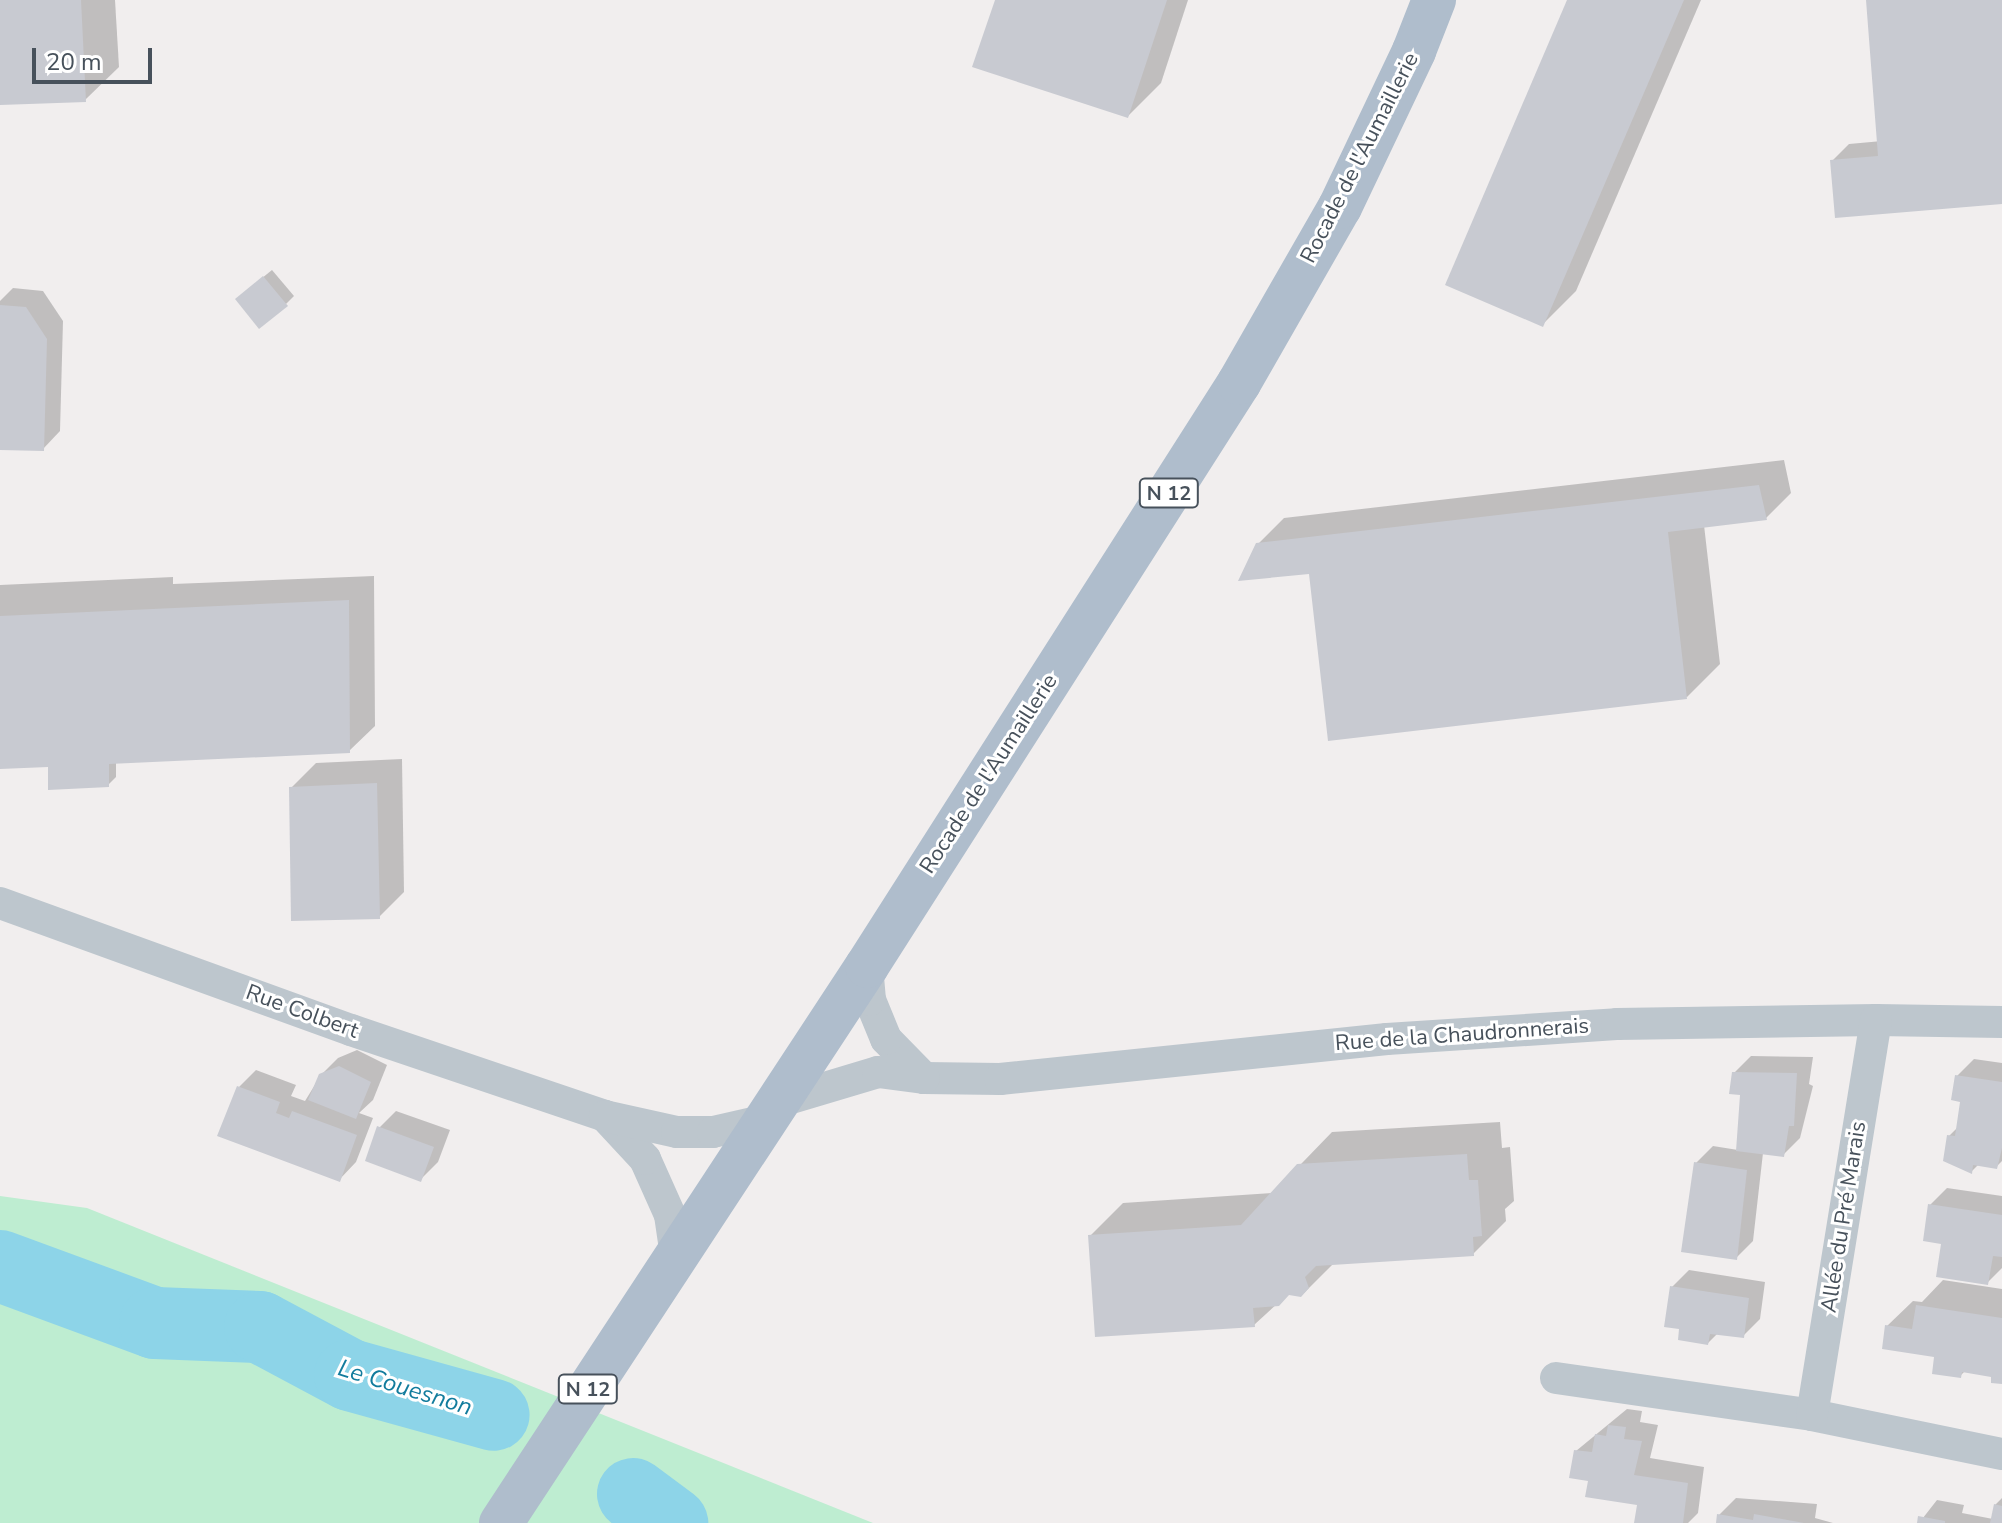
<!DOCTYPE html>
<html>
<head>
<meta charset="utf-8">
<style>
  body { margin:0 }
  #map { position:relative; width:2002px; height:1523px; overflow:hidden; background:#f1eeee; font-family:"Nunito Sans",sans-serif }
  div>[style] { position:absolute }
  .green>* { inset:0; background:#beedd1 }
  .shadow>* { inset:0; background:#0003 }
  .river>* { height:72px; margin:-36px; padding:0 36px; transform-origin:36px; border-radius:36px; background:#8dd4e8 }
  .building>* { inset:0; background:#c8cad1 }
  .minor>* { height:32px; margin:-16px; padding:0 16px; transform-origin:16px; border-radius:16px; background:#bdc6cd }
  .primary>* { height:44px; margin:-22px; padding:0 22px; transform-origin:22px; border-radius:22px; background:#afbdcc }
  span { translate:-50% -50%; white-space:nowrap; text-align:center; line-height:1.15; -webkit-text-stroke:6px #fff; paint-order:stroke }
  .shield-label span { padding:2px 6px; background:#fff; border:2px solid; border-radius:6px; -webkit-text-stroke-width:0 }
  .shield-label { font-size:20px; color:#47515b; font-weight:700 }
  .street-label { font-size:22px; color:#47515b }
  .water-label { font-size:24px; color:#127c9d; font-style:italic }
  .scale { position:absolute; left:32px; top:48px; width:120px; height:36px; box-sizing:border-box; border:4px solid #47515b; border-top:0; padding-left:10px; font-size:24px; line-height:28px; white-space:nowrap; color:#47515b; -webkit-text-stroke:6px #fff; paint-order:stroke }
</style>
</head>
<body>
<div id="map">
  <div class="green">
    <div style="clip-path:polygon(0 1196px,87px 1208px,873px 1523px,0 1523px)"></div>
  </div>
  <div class="shadow">
    <div style="clip-path:polygon(0 0,115px 0,119px 67px,85px 100px,0 103px)"></div>
    <div style="clip-path:polygon(997px 0,1188px 0,1161px 83px,1128px 116px)"></div>
    <div style="clip-path:polygon(1569px 0,1701px 0,1576px 291px,1543px 324px)"></div>
    <div style="clip-path:polygon(1869px 0,2002px 0,2002px 202px,1832px 161px,1849px 144px,1882px 141px)"></div>
    <div style="clip-path:polygon(272px 270px,294px 296px,286px 304px,246px 291px)"></div>
    <div style="clip-path:polygon(13px 288px,43px 291px,63px 321px,60px 431px,43px 449px,0 448px,0 301px)"></div>
    <div style="clip-path:polygon(1784px 460px,1791px 493px,1766px 518px,1704px 525px,1720px 664px,1687px 697px,1314px 571px,1258px 544px,1284px 518px)"></div>
    <div style="clip-path:polygon(374px 576px,375px 726px,349px 751px,116px 761px,116px 777px,108px 785px,54px 764px,0 766px,0 585px,173px 577px,173px 584px)"></div>
    <div style="clip-path:polygon(402px 759px,404px 892px,379px 917px,291px 788px,316px 763px)"></div>
    <div style="clip-path:polygon(357px 1050px,387px 1065px,373px 1100px,359px 1113px,373px 1118px,356px 1162px,339px 1180px,239px 1087px,256px 1070px,296px 1085px,291px 1096px,305px 1101px,321px 1075px,338px 1058px)"></div>
    <div style="clip-path:polygon(1751px 1056px,1813px 1057px,1809px 1084px,1813px 1086px,1800px 1138px,1783px 1155px,1763px 1153px,1753px 1241px,1736px 1258px,1696px 1163px,1713px 1146px,1738px 1150px,1742px 1093px,1734px 1073px)"></div>
    <div style="clip-path:polygon(1974px 1059px,2002px 1063px,2002px 1161px,1996px 1167px,1979px 1164px,1971px 1172px,1949px 1136px,1958px 1127px,1962px 1100px,1957px 1076px)"></div>
    <div style="clip-path:polygon(396px 1111px,450px 1130px,438px 1162px,420px 1180px,379px 1128px)"></div>
    <div style="clip-path:polygon(1500px 1122px,1502px 1148px,1510px 1147px,1514px 1201px,1505px 1209px,1506px 1221px,1473px 1254px,1334px 1263px,1304px 1293px,1289px 1293px,1254px 1325px,1090px 1236px,1123px 1203px,1273px 1193px,1332px 1132px)"></div>
    <div style="clip-path:polygon(1947px 1188px,2002px 1196px,2002px 1268px,1987px 1283px,1943px 1243px,1930px 1205px)"></div>
    <div style="clip-path:polygon(1689px 1270px,1765px 1282px,1760px 1319px,1743px 1336px,1718px 1333px,1708px 1343px,1682px 1327px,1672px 1287px)"></div>
    <div style="clip-path:polygon(1943px 1280px,2002px 1289px,2002px 1382px,1994px 1375px,1965px 1371px,1960px 1376px,1936px 1355px,1887px 1326px,1913px 1301px,1922px 1302px)"></div>
    <div style="clip-path:polygon(1627px 1409px,1642px 1411px,1640px 1422px,1658px 1425px,1650px 1458px,1704px 1467px,1698px 1513px,1688px 1523px,1636px 1523px,1639px 1503px,1590px 1479px,1576px 1451px)"></div>
    <div style="clip-path:polygon(1736px 1498px,1817px 1504px,1815px 1518px,1833px 1523px,1718px 1523px,1719px 1515px)"></div>
    <div style="clip-path:polygon(2002px 1498px,2002px 1523px,1919px 1523px,1937px 1500px,1964px 1505px,1962px 1513px,1993px 1519px,1995px 1505px)"></div>
  </div>
  <div class="river">
    <div style="left:0;top:1266px;width:165px;rotate:20.2deg"></div>
    <div style="left:155px;top:1323px;width:105px;rotate:2.2deg"></div>
    <div style="left:260px;top:1327px;width:102px;rotate:28.1deg"></div>
    <div style="left:350px;top:1375px;width:149px;rotate:15.5deg"></div>
    <div style="left:633px;top:1494px;width:49px;rotate:36.6deg"></div>
  </div>
  <div class="building">
    <div style="clip-path:polygon(0 0,81px 0,86px 102px,0 105px)"></div>
    <div style="clip-path:polygon(995px 0,1167px 0,1128px 118px,972px 67px)"></div>
    <div style="clip-path:polygon(1567px 0,1684px 0,1543px 327px,1445px 285px)"></div>
    <div style="clip-path:polygon(1866px 0,2002px 0,2002px 204px,1835px 218px,1830px 160px,1878px 156px)"></div>
    <div style="clip-path:polygon(263px 276px,288px 306px,259px 329px,235px 299px)"></div>
    <div style="clip-path:polygon(0 305px,26px 307px,47px 339px,44px 451px,0 450px)"></div>
    <div style="clip-path:polygon(1759px 485px,1767px 520px,1668px 532px,1687px 699px,1328px 741px,1309px 574px,1238px 581px,1256px 543px)"></div>
    <div style="clip-path:polygon(349px 600px,350px 753px,109px 764px,109px 787px,48px 790px,48px 767px,0 769px,0 616px)"></div>
    <div style="clip-path:polygon(377px 783px,380px 919px,291px 921px,289px 787px)"></div>
    <div style="clip-path:polygon(339px 1066px,371px 1082px,356px 1119px,308px 1100px,319px 1074px)"></div>
    <div style="clip-path:polygon(1732px 1072px,1797px 1073px,1794px 1126px,1789px 1126px,1784px 1157px,1736px 1151px,1740px 1095px,1729px 1094px)"></div>
    <div style="clip-path:polygon(1955px 1075px,2002px 1082px,2002px 1148px,1997px 1169px,1973px 1165px,1972px 1174px,1943px 1161px,1947px 1135px,1955px 1136px,1960px 1102px,1951px 1100px)"></div>
    <div style="clip-path:polygon(237px 1086px,280px 1102px,276px 1113px,289px 1118px,292px 1111px,357px 1135px,340px 1182px,217px 1136px)"></div>
    <div style="clip-path:polygon(377px 1126px,434px 1147px,421px 1182px,365px 1161px)"></div>
    <div style="clip-path:polygon(1467px 1154px,1469px 1180px,1478px 1180px,1482px 1236px,1473px 1237px,1474px 1256px,1316px 1266px,1305px 1277px,1309px 1288px,1301px 1297px,1289px 1295px,1279px 1306px,1253px 1308px,1255px 1327px,1095px 1337px,1088px 1235px,1241px 1225px,1297px 1164px)"></div>
    <div style="clip-path:polygon(1694px 1162px,1747px 1170px,1737px 1260px,1681px 1252px)"></div>
    <div style="clip-path:polygon(1928px 1204px,2002px 1215px,2002px 1257px,1993px 1256px,1988px 1285px,1936px 1277px,1941px 1244px,1923px 1241px)"></div>
    <div style="clip-path:polygon(1670px 1286px,1749px 1298px,1744px 1338px,1710px 1334px,1708px 1345px,1678px 1340px,1679px 1329px,1664px 1327px)"></div>
    <div style="clip-path:polygon(1916px 1305px,2002px 1318px,2002px 1384px,1991px 1383px,1991px 1377px,1962px 1372px,1961px 1378px,1932px 1374px,1934px 1357px,1882px 1349px,1885px 1325px,1912px 1329px)"></div>
    <div style="clip-path:polygon(1608px 1425px,1626px 1427px,1624px 1439px,1642px 1441px,1634px 1475px,1688px 1483px,1683px 1523px,1634px 1523px,1637px 1505px,1585px 1497px,1588px 1481px,1569px 1478px,1574px 1450px,1592px 1452px,1595px 1434px,1606px 1436px)"></div>
    <div style="clip-path:polygon(1994px 1504px,2002px 1506px,2002px 1523px,1990px 1523px)"></div>
    <div style="clip-path:polygon(1717px 1514px,1753px 1520px,1754px 1514px,1804px 1523px,1716px 1523px)"></div>
    <div style="clip-path:polygon(1918px 1516px,1945px 1521px,1945px 1523px,1917px 1523px)"></div>
  </div>
  <div class="minor">
    <div style="left:0;top:903px;width:373px;rotate:19.9deg"></div>
    <div style="left:351px;top:1030px;width:268px;rotate:18.7deg"></div>
    <div style="left:924px;top:1078px;width:76px;rotate:0.8deg"></div>
    <div style="left:1000px;top:1079px;width:389px;rotate:-5.9deg"></div>
    <div style="left:1387px;top:1039px;width:230px;rotate:-3.7deg"></div>
    <div style="left:1617px;top:1024px;width:259px;rotate:-0.9deg"></div>
    <div style="left:1876px;top:1020px;width:126px;rotate:0.9deg"></div>
    <div style="left:778px;top:1102px;width:104px;rotate:-16.7deg"></div>
    <div style="left:878px;top:1072px;width:46px;rotate:7.4deg"></div>
    <div style="left:924px;top:1078px;width:54px;rotate:-134.3deg"></div>
    <div style="left:886px;top:1039px;width:42px;rotate:-112.3deg"></div>
    <div style="left:870px;top:1000px;width:34px;rotate:-95deg"></div>
    <div style="left:676px;top:1256px;width:41px;rotate:-98.3deg"></div>
    <div style="left:670px;top:1215px;width:61px;rotate:-114.1deg"></div>
    <div style="left:645px;top:1159px;width:59px;rotate:-132.9deg"></div>
    <div style="left:605px;top:1116px;width:74px;rotate:12.5deg"></div>
    <div style="left:677px;top:1132px;width:36px"></div>
    <div style="left:713px;top:1132px;width:54px;rotate:-12.8deg"></div>
    <div style="left:1556px;top:1378px;width:259px;rotate:8.2deg"></div>
    <div style="left:1812px;top:1415px;width:194px;rotate:11.6deg"></div>
    <div style="left:1812px;top:1415px;width:400px;rotate:-80.8deg"></div>
  </div>
  <div class="primary">
    <div style="left:501px;top:1523px;width:666px;rotate:-56.69deg"></div>
    <div style="left:867px;top:966px;width:692px;rotate:-57.46deg"></div>
    <div style="left:1239px;top:383px;width:203px;rotate:-60.2deg"></div>
    <div style="left:1340px;top:207px;width:173px;rotate:-64.6deg"></div>
    <div style="left:1414px;top:51px;width:55px;rotate:-68.6deg"></div>
  </div>
  <div class="shield-label">
    <span style="left:1169px;top:493px">N 12</span>
    <span style="left:588px;top:1389px">N 12</span>
  </div>
  <div class="street-label">
    <span style="left:1360px;top:158px;rotate:-63deg">Rocade de l'Aumaillerie</span>
    <span style="left:989px;top:774px;rotate:-57deg">Rocade de l'Aumaillerie</span>
    <span style="left:302px;top:1012px;rotate:20deg">Rue Colbert</span>
    <span style="left:1462px;top:1035px;rotate:-4deg">Rue de la Chaudronnerais</span>
    <span style="left:1844px;top:1217px;rotate:-81deg">Allée du Pré Marais</span>
  </div>
  <div class="water-label">
    <span style="left:405px;top:1388px;rotate:17deg">Le Couesnon</span>
  </div>
  <div class="scale">20 m</div>
</div>
</body>
</html>
